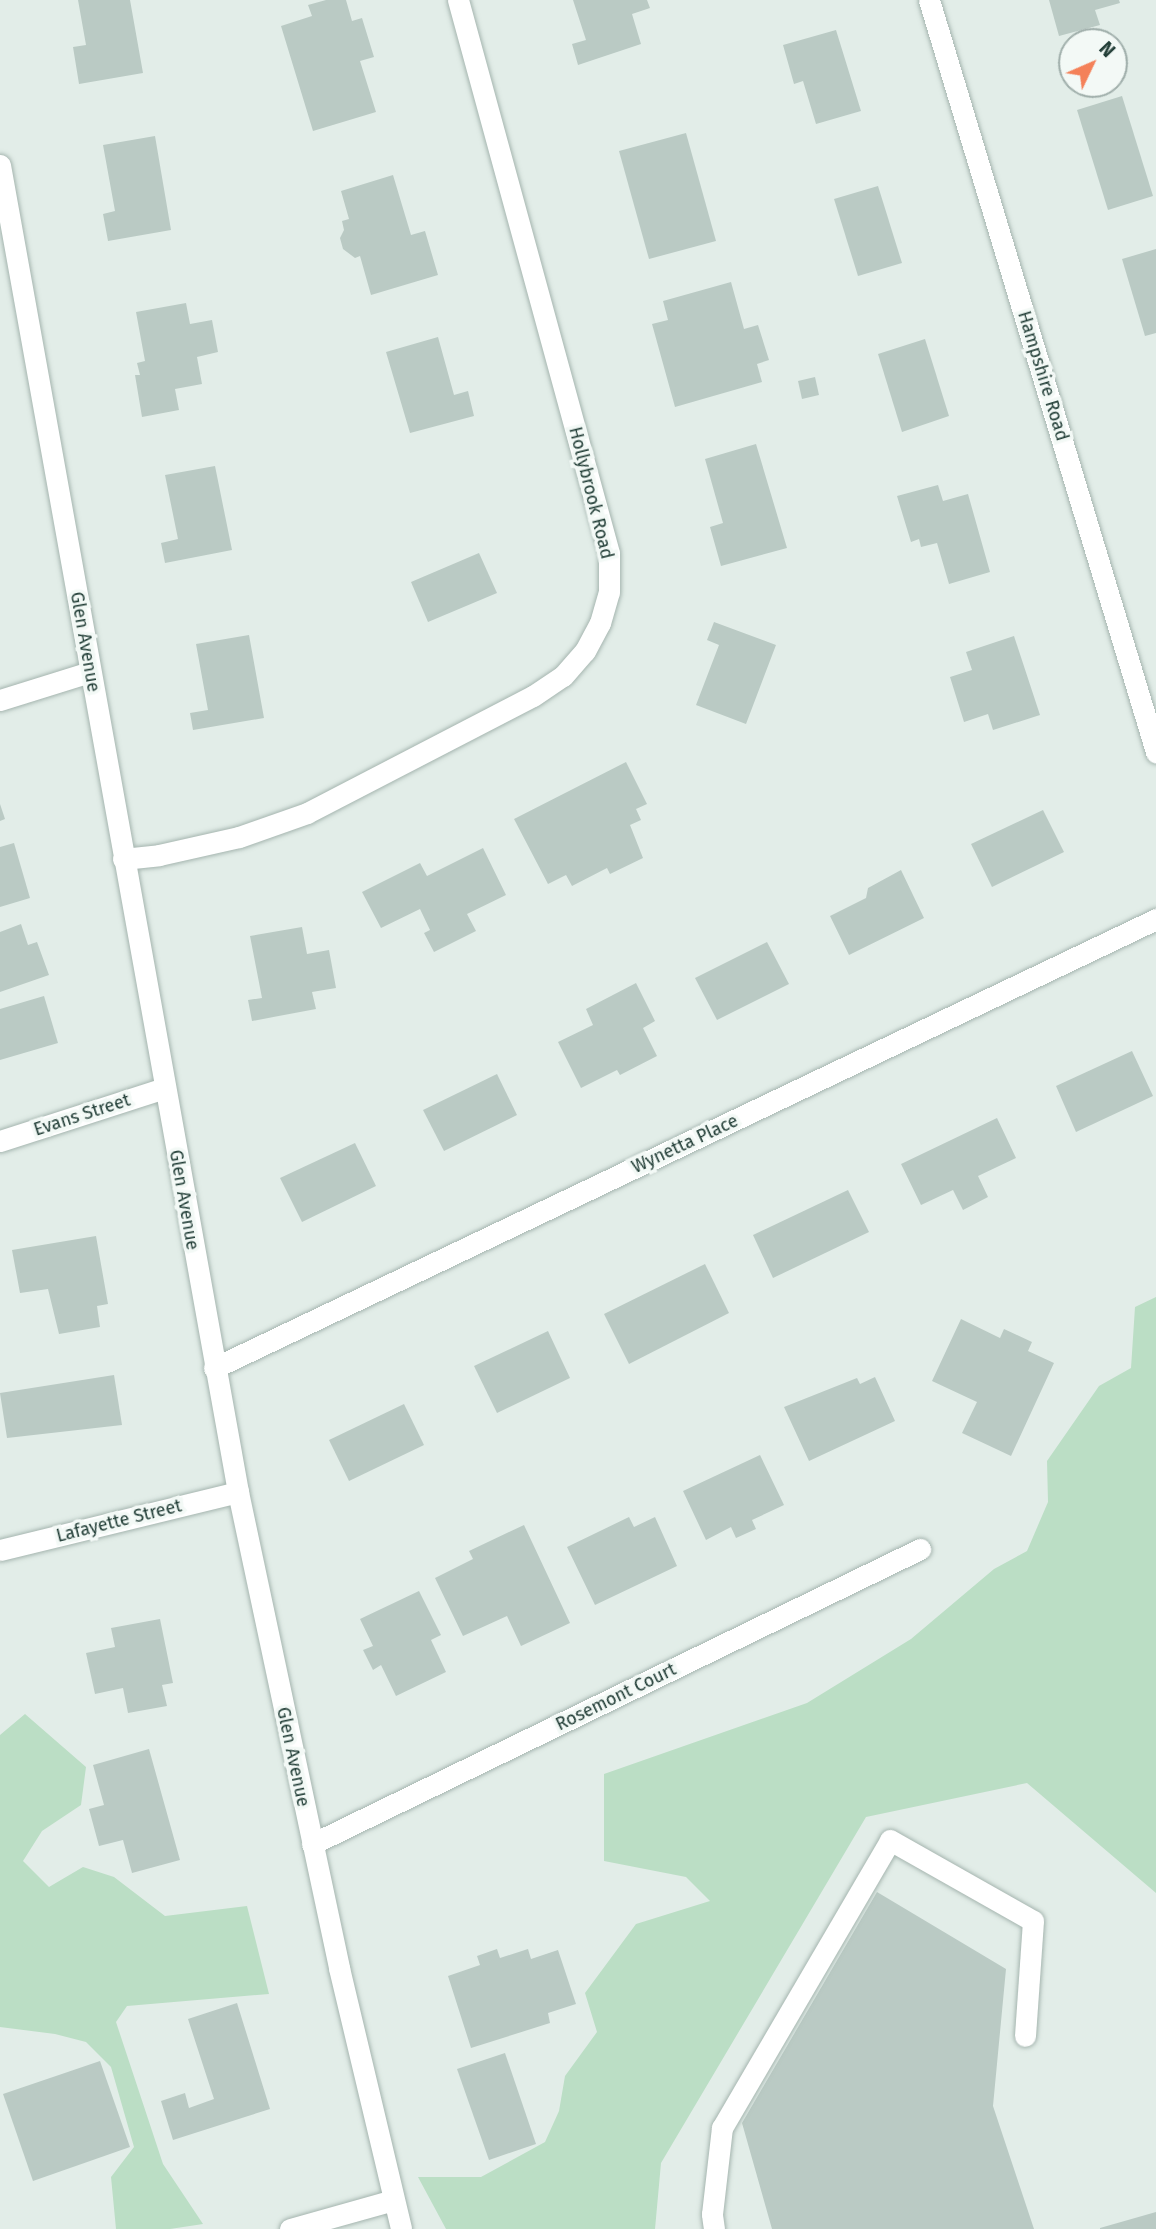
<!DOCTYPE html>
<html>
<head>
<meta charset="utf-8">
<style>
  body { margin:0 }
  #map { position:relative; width:1156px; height:2229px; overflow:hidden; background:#e2ede8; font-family:"Fira Sans",sans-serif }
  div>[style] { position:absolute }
  .green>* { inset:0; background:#bbdec5 }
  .building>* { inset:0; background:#bacac4 }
  .roads { filter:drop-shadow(0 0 2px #a5b5af) drop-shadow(0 0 2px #a5b5af) }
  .minor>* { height:21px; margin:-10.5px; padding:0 10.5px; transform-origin:10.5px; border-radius:10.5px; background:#fff }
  span { translate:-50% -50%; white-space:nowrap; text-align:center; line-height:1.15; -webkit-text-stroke:7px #f3f9f6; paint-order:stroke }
  .street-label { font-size:18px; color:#223e37 }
  .north { position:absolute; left:1058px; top:28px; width:70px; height:70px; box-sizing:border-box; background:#f3f9f6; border:2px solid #9faeaa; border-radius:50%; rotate:46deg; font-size:19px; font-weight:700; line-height:28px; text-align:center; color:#223e37 }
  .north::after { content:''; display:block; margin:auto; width:24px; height:32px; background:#f48159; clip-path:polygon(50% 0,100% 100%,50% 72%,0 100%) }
</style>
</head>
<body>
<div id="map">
  <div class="green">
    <div style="clip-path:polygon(1156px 1297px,1156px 1893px,1027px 1783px,866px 1817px,661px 2163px,655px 2229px,446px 2229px,418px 2177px,481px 2177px,545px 2142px,559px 2111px,565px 2076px,597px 2032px,585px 1993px,636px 1924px,710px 1901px,686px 1877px,604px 1861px,604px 1774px,807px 1703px,911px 1639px,994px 1569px,1027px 1551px,1048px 1502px,1047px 1461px,1099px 1386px,1131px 1368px,1135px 1307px)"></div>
    <div style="clip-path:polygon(25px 1714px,86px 1767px,81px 1805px,42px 1831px,23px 1861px,49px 1887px,83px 1867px,114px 1877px,165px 1916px,247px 1906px,269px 1994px,127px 2006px,116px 2022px,163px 2164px,203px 2224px,170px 2229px,116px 2229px,111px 2177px,134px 2147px,111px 2067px,86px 2042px,55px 2034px,0 2027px,0 1735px)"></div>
  </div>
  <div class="building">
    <div style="clip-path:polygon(78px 0,130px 0,143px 73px,79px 84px,73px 47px,86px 45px)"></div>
    <div style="clip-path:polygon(326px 0,346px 0,352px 21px,362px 18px,374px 57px,360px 61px,376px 112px,313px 131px,281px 26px,312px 16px,308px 5px)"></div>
    <div style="clip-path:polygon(573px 0,647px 0,650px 8px,632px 14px,641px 44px,578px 65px,572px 44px,586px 40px)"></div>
    <div style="clip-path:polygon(1049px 0,1119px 0,1120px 3px,1095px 10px,1100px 25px,1059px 36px)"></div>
    <div style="clip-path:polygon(836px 30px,861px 111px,816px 124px,803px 81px,794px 84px,783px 45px)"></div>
    <div style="clip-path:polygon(1122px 96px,1153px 196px,1108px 210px,1077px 110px)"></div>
    <div style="clip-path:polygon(686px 133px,716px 241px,649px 259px,619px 151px)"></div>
    <div style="clip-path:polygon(155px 136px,171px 230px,108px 241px,103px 214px,115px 211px,103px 145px)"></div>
    <div style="clip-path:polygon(393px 175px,411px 235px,425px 231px,438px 275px,371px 295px,360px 256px,355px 258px,343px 249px,340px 238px,344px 230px,342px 221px,349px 219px,341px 191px)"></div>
    <div style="clip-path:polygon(878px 186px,902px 263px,858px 276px,834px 199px)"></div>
    <div style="clip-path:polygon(1156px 249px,1156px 333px,1145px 336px,1122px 259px)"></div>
    <div style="clip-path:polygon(731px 282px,744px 329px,758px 325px,769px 360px,757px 364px,762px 382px,675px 407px,652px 324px,668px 320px,663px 301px)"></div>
    <div style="clip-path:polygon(186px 303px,190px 324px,212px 320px,218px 352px,197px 357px,202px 384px,175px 389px,179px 410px,142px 417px,135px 375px,140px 375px,137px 363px,145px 361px,136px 312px)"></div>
    <div style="clip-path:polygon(438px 337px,454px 395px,468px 391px,474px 416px,410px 433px,386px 352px)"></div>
    <div style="clip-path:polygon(925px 339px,949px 416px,902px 432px,878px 354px)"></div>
    <div style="clip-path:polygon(815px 377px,819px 395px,802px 399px,798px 381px)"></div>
    <div style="clip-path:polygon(756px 444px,787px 548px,721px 566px,710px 527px,723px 523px,705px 459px)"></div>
    <div style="clip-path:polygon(215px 466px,232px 550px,165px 563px,161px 543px,178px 539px,165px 475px)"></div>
    <div style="clip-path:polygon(938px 485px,943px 501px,968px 494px,990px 572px,949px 584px,937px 543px,921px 547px,919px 539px,911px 542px,897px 496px)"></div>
    <div style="clip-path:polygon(479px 553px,497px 593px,428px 622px,411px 582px)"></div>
    <div style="clip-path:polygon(714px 622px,776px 645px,746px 724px,696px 705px,719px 645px,707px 640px)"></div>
    <div style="clip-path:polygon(249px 635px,264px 718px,193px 730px,190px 713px,208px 710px,196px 644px)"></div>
    <div style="clip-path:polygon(1014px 636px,1040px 715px,993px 730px,988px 714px,964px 722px,950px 677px,972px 670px,966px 652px)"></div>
    <div style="clip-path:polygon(626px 762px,647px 804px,636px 809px,641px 820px,630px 825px,643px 858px,610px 874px,607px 868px,572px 886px,566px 875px,548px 884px,514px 819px)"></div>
    <div style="clip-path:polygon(0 804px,5px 819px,0 821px)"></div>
    <div style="clip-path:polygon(1043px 810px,1064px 852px,992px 887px,971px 844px)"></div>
    <div style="clip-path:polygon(14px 843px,30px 898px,0 907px,0 847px)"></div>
    <div style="clip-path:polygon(483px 848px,506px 895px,467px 914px,476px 931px,434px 952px,424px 933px,430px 930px,420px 909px,381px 928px,362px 892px,420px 863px,427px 876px)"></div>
    <div style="clip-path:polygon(901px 870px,924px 918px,849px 955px,830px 916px,866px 898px,868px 888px)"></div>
    <div style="clip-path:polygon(21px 924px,28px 945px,37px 942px,49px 975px,0 992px,0 932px)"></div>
    <div style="clip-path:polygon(302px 927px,307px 954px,329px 950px,336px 988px,312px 992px,316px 1009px,252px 1021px,248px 1000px,262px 998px,250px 936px)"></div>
    <div style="clip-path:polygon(767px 942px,789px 984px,717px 1020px,695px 978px)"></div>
    <div style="clip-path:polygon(636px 983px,655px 1021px,643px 1028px,657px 1056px,620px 1075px,617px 1070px,581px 1088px,558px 1042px,593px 1025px,586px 1009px)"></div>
    <div style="clip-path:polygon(44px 996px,58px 1043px,0 1060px,0 1009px)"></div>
    <div style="clip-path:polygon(1132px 1051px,1153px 1096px,1076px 1132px,1056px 1086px)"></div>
    <div style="clip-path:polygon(497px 1074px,517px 1115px,444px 1151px,423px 1110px)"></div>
    <div style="clip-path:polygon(997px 1118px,1016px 1158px,978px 1176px,988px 1197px,963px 1210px,953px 1190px,921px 1205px,901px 1164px)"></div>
    <div style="clip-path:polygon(355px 1143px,376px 1186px,302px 1222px,280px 1178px)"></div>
    <div style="clip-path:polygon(848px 1190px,869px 1232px,773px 1278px,753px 1235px)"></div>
    <div style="clip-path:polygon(96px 1236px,108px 1304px,97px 1306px,100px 1327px,59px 1334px,48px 1289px,20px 1293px,12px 1250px)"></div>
    <div style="clip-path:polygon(705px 1264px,729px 1313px,629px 1364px,604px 1314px)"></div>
    <div style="clip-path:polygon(961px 1319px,1000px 1338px,1004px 1329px,1032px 1342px,1028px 1351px,1054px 1363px,1011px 1456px,962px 1433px,977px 1402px,932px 1381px)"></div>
    <div style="clip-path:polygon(548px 1331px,570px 1378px,497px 1413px,474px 1366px)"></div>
    <div style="clip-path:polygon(114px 1375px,122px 1425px,7px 1438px,0 1393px)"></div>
    <div style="clip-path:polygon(875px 1377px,895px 1421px,809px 1461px,784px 1407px,857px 1378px,860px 1384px)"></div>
    <div style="clip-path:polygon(404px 1404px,424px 1445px,349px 1481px,329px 1440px)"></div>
    <div style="clip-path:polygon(760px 1455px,784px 1505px,752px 1520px,756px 1529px,736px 1538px,731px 1527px,706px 1540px,683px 1491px)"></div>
    <div style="clip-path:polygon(629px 1517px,634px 1527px,655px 1517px,677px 1566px,595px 1605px,567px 1547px)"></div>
    <div style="clip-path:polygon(524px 1525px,570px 1623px,521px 1646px,507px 1616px,463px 1636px,435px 1578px,473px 1559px,469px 1551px)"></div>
    <div style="clip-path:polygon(419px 1591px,441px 1635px,431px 1640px,446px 1672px,396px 1696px,381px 1665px,373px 1670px,363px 1650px,373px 1646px,360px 1619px)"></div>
    <div style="clip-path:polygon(160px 1619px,173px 1683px,162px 1685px,167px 1706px,128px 1713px,123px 1688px,95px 1694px,86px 1653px,115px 1647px,111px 1628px)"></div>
    <div style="clip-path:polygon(149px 1749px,180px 1860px,132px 1873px,123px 1840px,99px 1846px,89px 1809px,104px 1805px,93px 1765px)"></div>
    <div style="clip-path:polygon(877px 1892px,1006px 1969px,993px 2106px,1034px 2229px,772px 2229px,742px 2123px)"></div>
    <div style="clip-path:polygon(497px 1949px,500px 1958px,528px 1949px,531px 1959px,558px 1950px,576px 2004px,548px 2013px,550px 2023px,471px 2048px,448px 1976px,480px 1965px,477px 1956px)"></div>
    <div style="clip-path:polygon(237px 2003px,270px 2109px,173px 2140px,161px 2101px,185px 2093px,189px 2108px,214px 2099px,188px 2019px)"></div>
    <div style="clip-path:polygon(505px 2053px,536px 2144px,489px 2160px,457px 2069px)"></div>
    <div style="clip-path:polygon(100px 2061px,130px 2147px,33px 2181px,3px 2094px)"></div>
    <div style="clip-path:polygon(1156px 2212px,1156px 2229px,1100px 2229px,1100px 2228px)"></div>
  </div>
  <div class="roads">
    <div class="minor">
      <div style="left:929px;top:0;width:786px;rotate:73.2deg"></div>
      <div style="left:0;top:165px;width:1348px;rotate:79.83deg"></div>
      <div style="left:238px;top:1492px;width:487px;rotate:78deg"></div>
      <div style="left:339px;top:1968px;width:268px;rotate:76.6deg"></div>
      <div style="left:0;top:700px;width:94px;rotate:-17.3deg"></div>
      <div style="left:123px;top:859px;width:36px;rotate:-6deg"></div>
      <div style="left:159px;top:855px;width:82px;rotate:-12.7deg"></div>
      <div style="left:239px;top:837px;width:72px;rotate:-19.4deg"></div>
      <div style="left:307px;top:813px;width:254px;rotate:-27.4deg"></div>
      <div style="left:533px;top:696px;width:36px;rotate:-34deg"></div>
      <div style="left:563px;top:676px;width:33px;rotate:-49deg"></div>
      <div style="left:585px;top:651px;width:32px;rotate:-62deg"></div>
      <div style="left:600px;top:623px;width:32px;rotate:-74deg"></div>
      <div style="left:609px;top:592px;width:39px;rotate:-90deg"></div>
      <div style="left:609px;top:553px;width:573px;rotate:-105.27deg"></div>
      <div style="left:0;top:1141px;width:172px;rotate:-17.9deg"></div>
      <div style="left:214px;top:1368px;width:1044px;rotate:-25.48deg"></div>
      <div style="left:0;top:1550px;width:245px;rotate:-13.7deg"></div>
      <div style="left:312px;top:1844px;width:676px;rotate:-25.88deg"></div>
      <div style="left:290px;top:2229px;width:107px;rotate:-15.7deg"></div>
      <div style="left:714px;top:2229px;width:15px;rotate:-98deg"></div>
      <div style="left:712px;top:2214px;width:87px;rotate:-83.4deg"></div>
      <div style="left:722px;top:2128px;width:333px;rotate:-59.7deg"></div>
      <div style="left:890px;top:1840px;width:164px;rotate:29.5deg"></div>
      <div style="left:1033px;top:1921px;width:115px;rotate:94deg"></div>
    </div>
  </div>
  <div class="street-label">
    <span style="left:1043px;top:376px;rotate:73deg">Hampshire Road</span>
    <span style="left:591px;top:493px;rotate:76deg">Hollybrook Road</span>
    <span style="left:85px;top:642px;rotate:80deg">Glen Avenue</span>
    <span style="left:82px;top:1115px;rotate:-18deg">Evans Street</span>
    <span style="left:685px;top:1144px;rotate:-25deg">Wynetta Place</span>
    <span style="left:184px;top:1200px;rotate:80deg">Glen Avenue</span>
    <span style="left:119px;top:1521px;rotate:-14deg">Lafayette Street</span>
    <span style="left:616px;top:1697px;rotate:-26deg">Rosemont Court</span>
    <span style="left:293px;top:1757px;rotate:78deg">Glen Avenue</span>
  </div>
  <div class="north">N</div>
</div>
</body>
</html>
